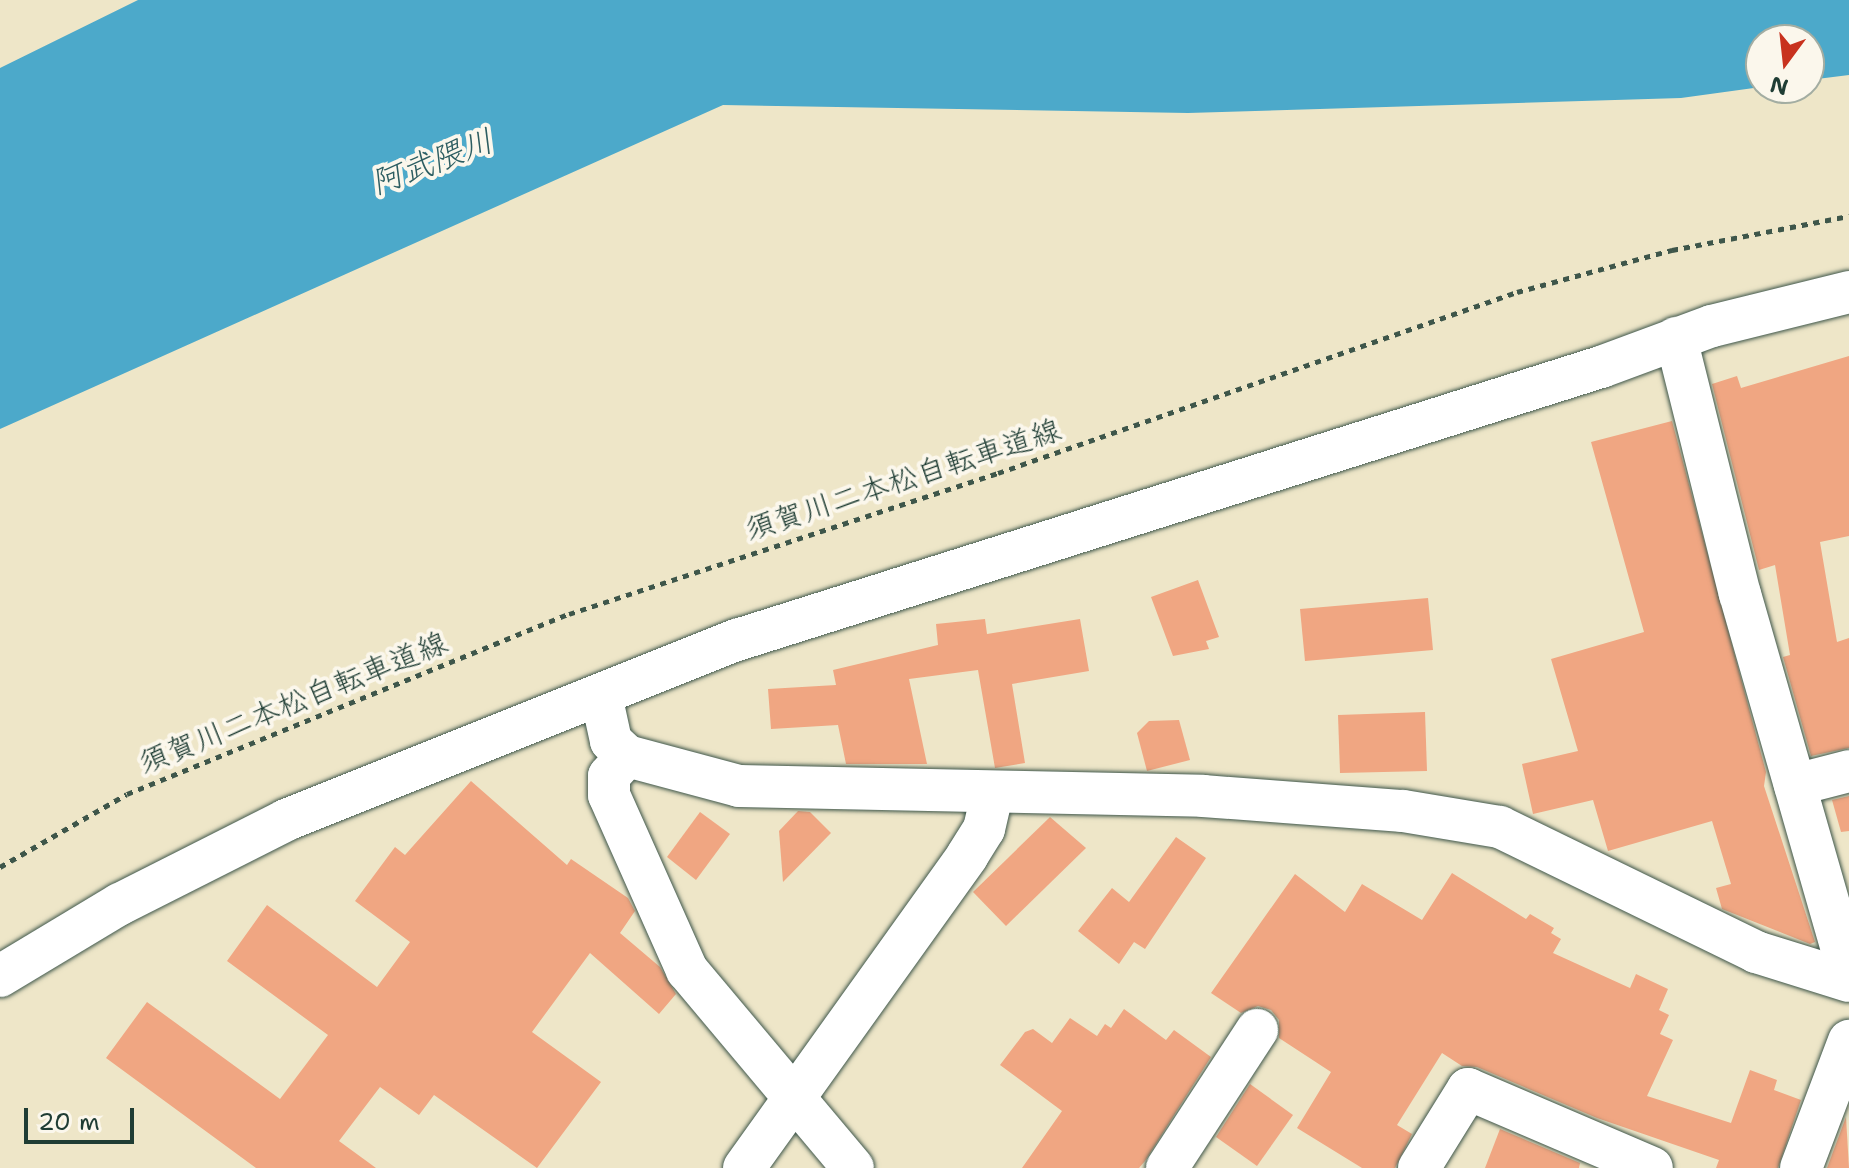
<!DOCTYPE html>
<html>
<head>
<meta charset="utf-8">
<style>
  body { margin:0 }
  #map { position:relative; width:1849px; height:1168px; overflow:hidden; background:#eee6c8; font-family:"Shantell Sans","Klee One",sans-serif }
  div>[style] { position:absolute }
  .water>* { inset:0; background:#4ca9ca }
  .building>* { inset:0; background:#f0a682 }
  .path>* { height:5px; margin-top:-2.5px; transform-origin:0; background:repeating-linear-gradient(90deg,#3e564a 0 6px,transparent 0 12px) }
  .roads { filter:drop-shadow(0 0 2px #3e564a) drop-shadow(0 0 2px #3e564a) }
  .minor>* { height:42px; margin:-21px; padding:0 21px; transform-origin:21px; border-radius:21px; background:#fff }
  span { translate:-50% -50%; white-space:nowrap; text-align:center; line-height:1.15; -webkit-text-stroke:8px #fbf7ec; paint-order:stroke }
  .street-label { font-size:30px; color:#1f3d34 }
  .water-label { font-size:32px; color:#2c5d61; font-style:italic }
  .north { position:absolute; left:1745px; top:24px; width:80px; height:80px; box-sizing:border-box; background:#fbf7ec; border:2px solid #a3ada2; border-radius:50%; rotate:195deg; font-size:22px; font-weight:700; line-height:32px; text-align:center; color:#1f3d34 }
  .north::after { content:''; display:block; margin:auto; width:28px; height:36px; background:#c8321e; clip-path:polygon(50% 0,100% 100%,50% 72%,0 100%) }
  .scale { position:absolute; left:24px; top:1108px; width:110px; height:36px; box-sizing:border-box; border:4px solid #1f3d34; border-top:0; padding-left:10px; font-size:24px; line-height:28px; white-space:nowrap; color:#1f3d34; -webkit-text-stroke:6px #fbf7ec; paint-order:stroke }
</style>
</head>
<body>
<div id="map">
  <div class="water">
    <div style="clip-path:polygon(138px 0,1849px 0,1849px 75px,1809px 80px,1809px 40px,1761px 40px,1761px 87px,1681px 98px,1188px 113px,723px 105px,0 429px,0 68px)"></div>
  </div>
  <div class="building">
    <div style="clip-path:polygon(1849px 356px,1849px 536px,1820px 542px,1837px 642px,1849px 638px,1849px 748px,1811px 756px,1783px 657px,1790px 655px,1775px 565px,1759px 570px,1712px 384px,1737px 376px,1741px 388px)"></div>
    <div style="clip-path:polygon(1672px 421px,1766px 772px,1764px 786px,1815px 942px,1810px 944px,1722px 909px,1716px 888px,1731px 884px,1712px 821px,1608px 851px,1593px 800px,1533px 814px,1522px 764px,1578px 751px,1551px 659px,1644px 632px,1591px 442px)"></div>
    <div style="clip-path:polygon(1198px 580px,1219px 637px,1206px 641px,1209px 649px,1173px 656px,1151px 597px)"></div>
    <div style="clip-path:polygon(1428px 598px,1433px 650px,1305px 661px,1300px 609px)"></div>
    <div style="clip-path:polygon(985px 619px,987px 634px,1080px 619px,1089px 671px,1012px 684px,1025px 763px,995px 768px,978px 670px,909px 679px,927px 764px,846px 764px,838px 725px,771px 729px,768px 689px,836px 685px,833px 670px,938px 645px,936px 624px)"></div>
    <div style="clip-path:polygon(1425px 712px,1427px 771px,1340px 773px,1338px 715px)"></div>
    <div style="clip-path:polygon(1179px 720px,1190px 760px,1147px 771px,1137px 733px,1149px 721px)"></div>
    <div style="clip-path:polygon(471px 781px,567px 865px,571px 859px,628px 898px,635px 911px,620px 933px,660px 967px,676px 994px,659px 1014px,590px 953px,532px 1032px,601px 1082px,537px 1168px,434px 1095px,419px 1115px,380px 1087px,339px 1141px,376px 1168px,256px 1168px,106px 1058px,147px 1002px,280px 1099px,328px 1035px,227px 961px,267px 905px,377px 987px,410px 942px,355px 901px,395px 847px,405px 855px)"></div>
    <div style="clip-path:polygon(1849px 796px,1849px 831px,1841px 832px,1832px 800px)"></div>
    <div style="clip-path:polygon(798px 811px,810px 812px,831px 833px,783px 882px,779px 831px)"></div>
    <div style="clip-path:polygon(700px 812px,730px 834px,696px 880px,667px 857px)"></div>
    <div style="clip-path:polygon(1050px 817px,1086px 848px,1006px 926px,973px 892px)"></div>
    <div style="clip-path:polygon(1176px 837px,1206px 858px,1145px 949px,1134px 942px,1119px 964px,1078px 931px,1112px 888px,1129px 902px)"></div>
    <div style="clip-path:polygon(1452px 873px,1526px 919px,1530px 914px,1554px 928px,1551px 933px,1561px 939px,1553px 953px,1630px 988px,1636px 974px,1668px 989px,1659px 1010px,1669px 1015px,1660px 1034px,1673px 1040px,1647px 1096px,1731px 1123px,1750px 1070px,1777px 1080px,1774px 1090px,1801px 1100px,1778px 1168px,1716px 1168px,1719px 1160px,1597px 1118px,1477px 1067px,1462px 1066px,1442px 1053px,1397px 1125px,1412px 1134px,1395px 1168px,1362px 1168px,1297px 1128px,1331px 1072px,1279px 1038px,1279px 1020px,1271px 1010px,1258px 1006px,1241px 1013px,1211px 993px,1295px 874px,1345px 912px,1362px 884px,1422px 920px)"></div>
    <div style="clip-path:polygon(1124px 1009px,1166px 1040px,1174px 1030px,1211px 1057px,1145px 1161px,1139px 1168px,1022px 1168px,1062px 1111px,1000px 1065px,1025px 1032px,1033px 1029px,1052px 1043px,1070px 1018px,1097px 1036px,1105px 1024px,1111px 1028px)"></div>
    <div style="clip-path:polygon(1250px 1084px,1293px 1115px,1257px 1166px,1216px 1137px)"></div>
    <div style="clip-path:polygon(1846px 1117px,1849px 1168px,1827px 1168px)"></div>
    <div style="clip-path:polygon(1500px 1129px,1580px 1163px,1579px 1168px,1485px 1168px)"></div>
  </div>
  <div class="path">
    <div style="left:0;top:867px;width:146px;rotate:-29.9deg"></div>
    <div style="left:127px;top:794px;width:477px;rotate:-22.2deg"></div>
    <div style="left:569px;top:614px;width:452px;rotate:-18.2deg"></div>
    <div style="left:998px;top:473px;width:550px;rotate:-19.23deg"></div>
    <div style="left:1517px;top:292px;width:161px;rotate:-15.2deg"></div>
    <div style="left:1672px;top:250px;width:180px;rotate:-10.9deg"></div>
  </div>
  <div class="roads">
    <div class="minor">
      <div style="left:1676px;top:338px;width:264px;rotate:76deg"></div>
      <div style="left:1740px;top:594px;width:395px;rotate:74deg"></div>
      <div style="left:601px;top:695px;width:47px;rotate:77.7deg"></div>
      <div style="left:611px;top:741px;width:22px;rotate:43deg"></div>
      <div style="left:627px;top:756px;width:116px;rotate:15deg"></div>
      <div style="left:739px;top:786px;width:464px;rotate:1.2deg"></div>
      <div style="left:1203px;top:796px;width:201px;rotate:4.3deg"></div>
      <div style="left:1403px;top:811px;width:98px;rotate:9.4deg"></div>
      <div style="left:1500px;top:827px;width:285px;rotate:26deg"></div>
      <div style="left:1756px;top:952px;width:97px;rotate:17.3deg"></div>
      <div style="left:627px;top:756px;width:27px;rotate:132deg"></div>
      <div style="left:609px;top:776px;width:19px;rotate:90deg"></div>
      <div style="left:609px;top:795px;width:192px;rotate:66deg"></div>
      <div style="left:687px;top:970px;width:258px;rotate:50deg"></div>
      <div style="left:1795px;top:785px;width:56px;rotate:-14.5deg"></div>
      <div style="left:0;top:976px;width:140px;rotate:-31deg"></div>
      <div style="left:120px;top:904px;width:186px;rotate:-26.8deg"></div>
      <div style="left:286px;top:820px;width:486px;rotate:-21.8deg"></div>
      <div style="left:737px;top:640px;width:906px;rotate:-17.54deg"></div>
      <div style="left:1601px;top:367px;width:118px;rotate:-20.3deg"></div>
      <div style="left:1712px;top:326px;width:141px;rotate:-13.9deg"></div>
      <div style="left:744px;top:1168px;width:384px;rotate:-54.4deg"></div>
      <div style="left:967px;top:856px;width:32px;rotate:-58deg"></div>
      <div style="left:984px;top:829px;width:37px;rotate:-77deg"></div>
      <div style="left:1167px;top:1168px;width:165px;rotate:-56.9deg"></div>
      <div style="left:1419px;top:1168px;width:93px;rotate:-58.2deg"></div>
      <div style="left:1468px;top:1089px;width:200px;rotate:23.2deg"></div>
      <div style="left:1801px;top:1168px;width:136px;rotate:-69.3deg"></div>
    </div>
  </div>
  <div class="street-label">
    <span style="left:903px;top:480px;rotate:-18deg">須賀川二本松自転車道線</span>
    <span style="left:293px;top:703px;rotate:-22deg">須賀川二本松自転車道線</span>
  </div>
  <div class="water-label">
    <span style="left:432px;top:162px;rotate:-21deg">阿武隈川</span>
  </div>
  <div class="north">N</div>
  <div class="scale">20 m</div>
</div>
</body>
</html>
